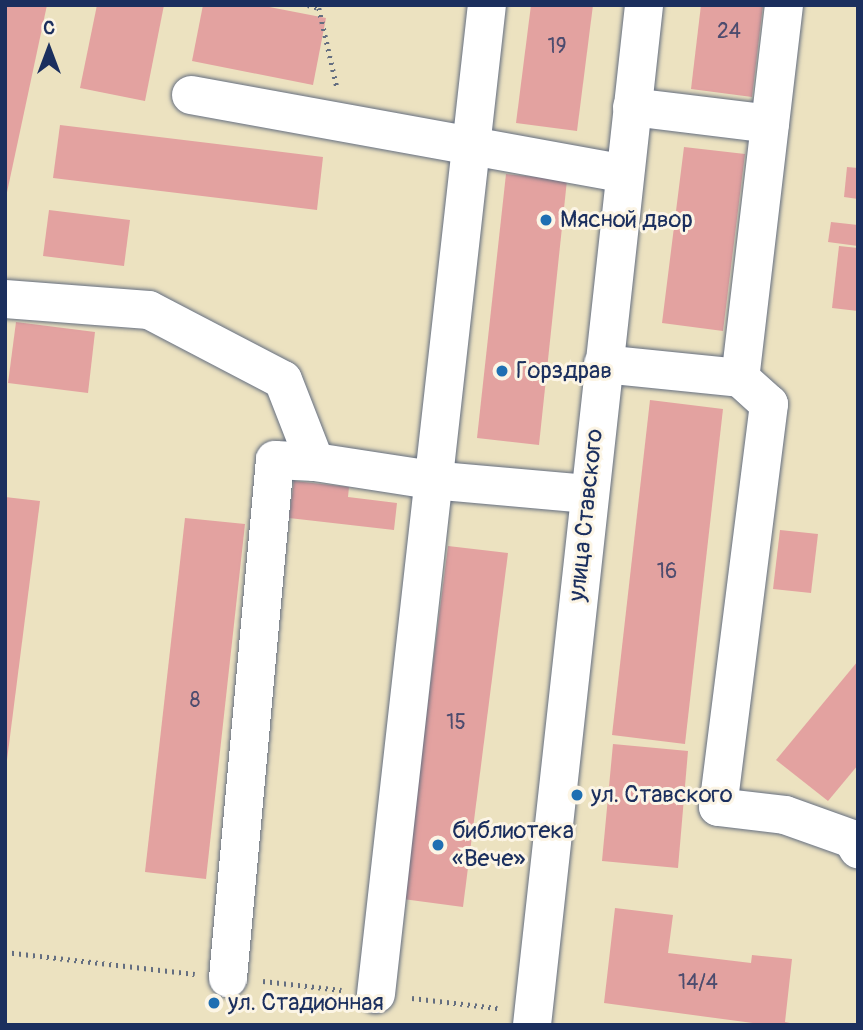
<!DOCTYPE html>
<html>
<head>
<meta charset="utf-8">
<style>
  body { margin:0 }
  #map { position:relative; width:863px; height:1030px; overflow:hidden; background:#ece2c0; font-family:Pangolin,sans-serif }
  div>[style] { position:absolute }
  .building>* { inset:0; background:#e3a2a0 }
  .path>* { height:4.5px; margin-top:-2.25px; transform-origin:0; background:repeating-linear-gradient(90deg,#646e80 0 2px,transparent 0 7px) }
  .roads { filter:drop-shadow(0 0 2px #646e80) drop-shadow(0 0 2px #646e80) }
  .minor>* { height:38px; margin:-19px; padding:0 19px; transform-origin:19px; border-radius:19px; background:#fff }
  .dots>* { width:19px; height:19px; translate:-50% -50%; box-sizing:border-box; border:4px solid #fcf5e5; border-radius:50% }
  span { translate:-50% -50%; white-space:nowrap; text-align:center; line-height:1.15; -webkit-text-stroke:6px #fcf5e5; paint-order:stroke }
  .number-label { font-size:21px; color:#4d4c6e }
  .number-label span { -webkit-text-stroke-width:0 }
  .poi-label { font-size:24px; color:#1b2f5e }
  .left { translate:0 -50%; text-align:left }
  .street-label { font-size:24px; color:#1b2f5e }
  .frame { position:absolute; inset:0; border:7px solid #1b2f5e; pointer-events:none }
  .north { position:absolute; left:14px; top:14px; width:70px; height:70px; -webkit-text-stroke:5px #fcf5e5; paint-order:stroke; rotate:0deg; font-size:19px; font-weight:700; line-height:28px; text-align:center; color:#1b2f5e }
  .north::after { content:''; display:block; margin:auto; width:24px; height:32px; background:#1b2f5e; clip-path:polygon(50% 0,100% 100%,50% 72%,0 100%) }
</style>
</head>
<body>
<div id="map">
  <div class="building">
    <div style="clip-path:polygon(5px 5px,47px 5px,6px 197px,5px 197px)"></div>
    <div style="clip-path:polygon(97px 5px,164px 5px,145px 101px,80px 88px)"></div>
    <div style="clip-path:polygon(203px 5px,259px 5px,326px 18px,313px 85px,192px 61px)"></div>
    <div style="clip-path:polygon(531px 5px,593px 5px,577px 131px,516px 123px)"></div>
    <div style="clip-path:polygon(701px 5px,763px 5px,752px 97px,691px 89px)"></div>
    <div style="clip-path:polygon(60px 125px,323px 157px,317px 210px,53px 178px)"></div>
    <div style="clip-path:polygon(684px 147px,745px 154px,723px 331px,662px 323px)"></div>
    <div style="clip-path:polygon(847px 167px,858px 168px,858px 199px,844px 197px)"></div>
    <div style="clip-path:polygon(506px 174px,567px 180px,539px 445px,477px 438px)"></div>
    <div style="clip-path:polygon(49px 210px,130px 220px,124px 266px,43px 256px)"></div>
    <div style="clip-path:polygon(831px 222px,858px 225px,858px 246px,828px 242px)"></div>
    <div style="clip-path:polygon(839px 246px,858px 248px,858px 311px,832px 308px)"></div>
    <div style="clip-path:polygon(16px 322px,95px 332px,88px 393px,8px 383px)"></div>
    <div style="clip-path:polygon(650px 400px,723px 409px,685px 744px,612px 735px)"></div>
    <div style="clip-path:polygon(294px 481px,349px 487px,348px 497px,397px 503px,394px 530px,289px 518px)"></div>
    <div style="clip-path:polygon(5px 497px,40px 501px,7px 760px,5px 759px)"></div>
    <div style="clip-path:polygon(185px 518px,245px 524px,206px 879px,145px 872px)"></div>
    <div style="clip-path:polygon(780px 530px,818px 534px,811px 593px,773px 589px)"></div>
    <div style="clip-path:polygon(448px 546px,508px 553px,463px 907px,403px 899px)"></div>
    <div style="clip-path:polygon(858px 661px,858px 765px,828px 801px,776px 760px)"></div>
    <div style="clip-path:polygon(613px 744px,688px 751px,678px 868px,602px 861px)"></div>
    <div style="clip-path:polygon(615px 908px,673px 915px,668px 953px,751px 963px,752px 955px,792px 959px,785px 1022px,800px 1025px,767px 1025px,604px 1003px)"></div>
  </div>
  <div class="path">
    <div style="left:308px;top:5px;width:11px;rotate:15deg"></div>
    <div style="left:319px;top:8px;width:81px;rotate:77.2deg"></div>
    <div style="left:5px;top:952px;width:191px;rotate:6.6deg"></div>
    <div style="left:263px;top:981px;width:79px;rotate:6.6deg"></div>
    <div style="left:412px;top:998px;width:86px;rotate:6.7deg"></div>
  </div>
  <div class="roads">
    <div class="minor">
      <div style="left:784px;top:5px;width:376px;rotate:96.7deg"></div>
      <div style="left:740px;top:378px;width:39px;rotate:42deg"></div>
      <div style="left:769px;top:404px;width:406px;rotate:97.2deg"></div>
      <div style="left:718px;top:807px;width:67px;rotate:6.8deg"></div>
      <div style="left:785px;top:815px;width:71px;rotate:19.7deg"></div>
      <div style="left:852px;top:839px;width:12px;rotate:59deg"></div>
      <div style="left:191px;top:95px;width:440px;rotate:10.3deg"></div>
      <div style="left:632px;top:107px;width:139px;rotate:7deg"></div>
      <div style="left:5px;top:299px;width:144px;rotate:4.4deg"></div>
      <div style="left:149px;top:310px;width:151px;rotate:27.6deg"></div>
      <div style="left:283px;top:380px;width:88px;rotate:68.7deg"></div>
      <div style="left:315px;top:462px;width:117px;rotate:8.8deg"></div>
      <div style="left:431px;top:480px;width:158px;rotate:5.1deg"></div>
      <div style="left:603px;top:364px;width:138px;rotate:5.8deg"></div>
      <div style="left:228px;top:978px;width:520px;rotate:-84.82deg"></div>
      <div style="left:275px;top:460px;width:40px;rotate:2.9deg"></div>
      <div style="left:376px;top:994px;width:995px;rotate:-83.6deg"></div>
      <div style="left:532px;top:1025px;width:1026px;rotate:-83.73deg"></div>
    </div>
  </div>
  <div class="dots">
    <div style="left:546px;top:220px;background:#1f6fb2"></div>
    <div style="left:502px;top:371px;background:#1f6fb2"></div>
    <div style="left:577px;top:795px;background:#1f6fb2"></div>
    <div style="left:438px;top:845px;background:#1f6fb2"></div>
    <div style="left:214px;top:1003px;background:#1f6fb2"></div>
  </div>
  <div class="number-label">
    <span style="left:729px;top:32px">24</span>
    <span style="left:557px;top:47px">19</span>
    <span style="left:667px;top:572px">16</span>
    <span style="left:195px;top:701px">8</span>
    <span style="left:456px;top:723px">15</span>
    <span style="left:698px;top:983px">14/4</span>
  </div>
  <div class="poi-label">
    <span class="left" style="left:560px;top:220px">Мясной двор</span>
    <span class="left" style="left:516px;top:371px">Горздрав</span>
    <span class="left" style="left:591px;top:795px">ул. Ставского</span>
    <span class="left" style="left:452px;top:845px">библиотека<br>«Вече»</span>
    <span class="left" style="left:228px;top:1003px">ул. Стадионная</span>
  </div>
  <div class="street-label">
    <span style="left:586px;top:515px;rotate:-84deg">улица Ставского</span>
  </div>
  <div class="frame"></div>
  <div class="north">С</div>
</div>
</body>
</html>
